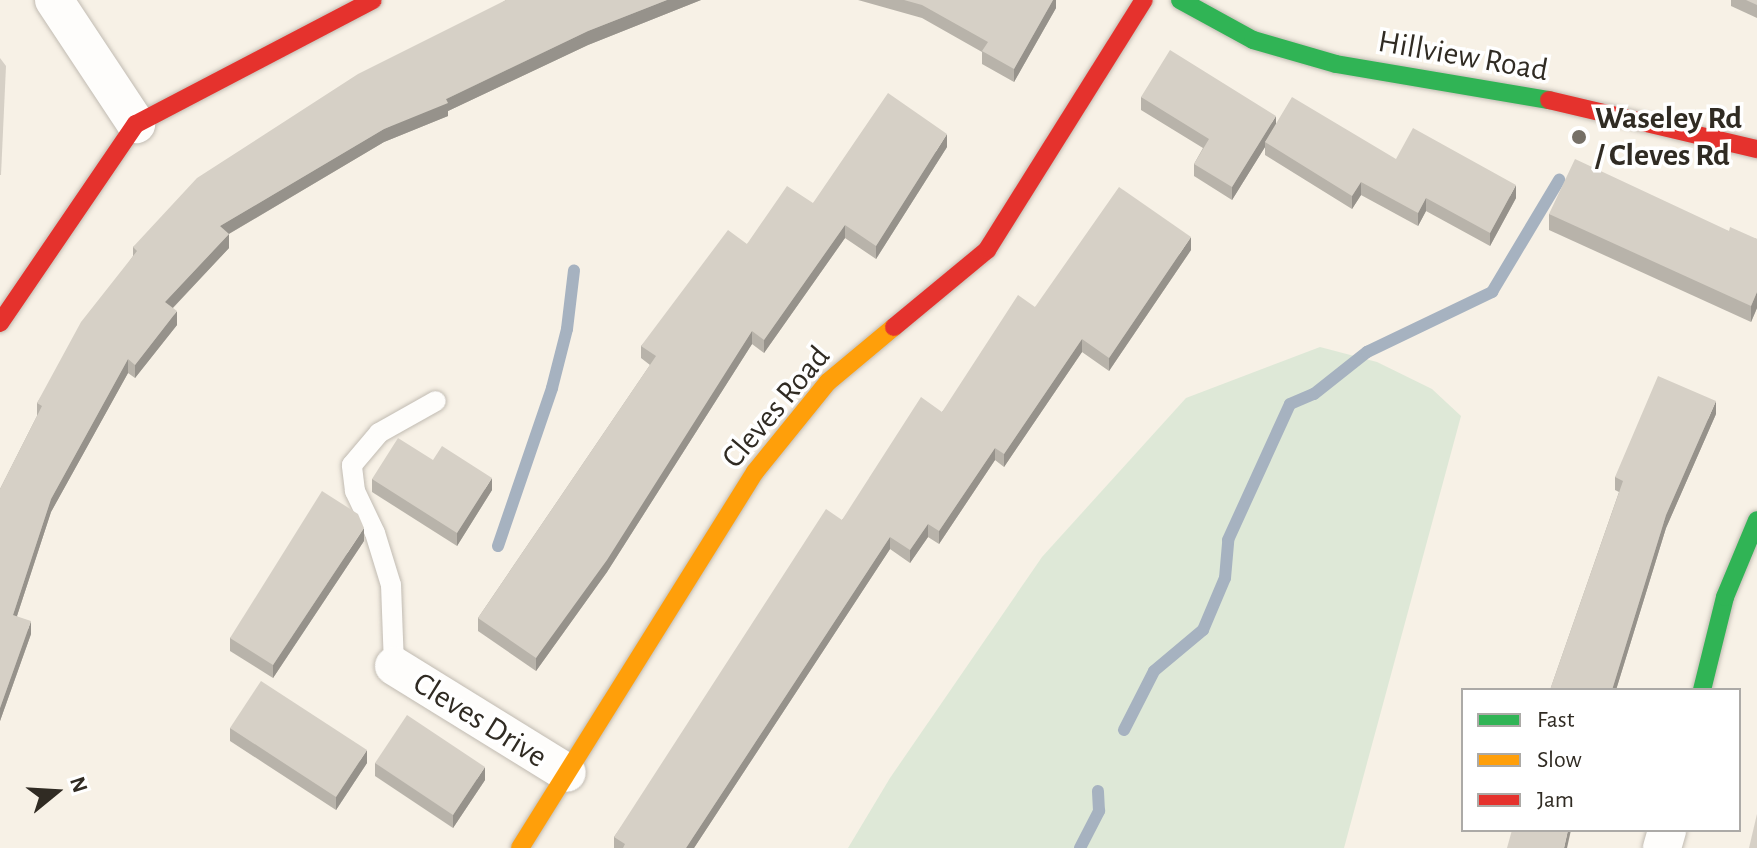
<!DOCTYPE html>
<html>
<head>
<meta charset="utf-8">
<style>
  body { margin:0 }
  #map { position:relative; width:1757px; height:848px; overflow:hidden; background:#f7f1e6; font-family:"Alegreya Sans",sans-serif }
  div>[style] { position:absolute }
  .green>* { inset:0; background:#dee8d7 }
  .stream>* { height:12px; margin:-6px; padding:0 6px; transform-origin:6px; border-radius:6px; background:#a6b2c0 }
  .roads { filter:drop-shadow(0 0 2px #c1bbb2) drop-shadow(0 0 2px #c1bbb2) }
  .lane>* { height:20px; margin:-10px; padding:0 10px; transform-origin:10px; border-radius:10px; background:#fefdfb }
  .street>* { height:38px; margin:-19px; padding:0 19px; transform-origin:19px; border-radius:19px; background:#fefdfb }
  .fast>* { height:18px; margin:-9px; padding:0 9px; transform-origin:9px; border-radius:9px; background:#30b455 }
  .slow>* { height:18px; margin:-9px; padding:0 9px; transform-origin:9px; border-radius:9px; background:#ff9f0a }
  .jam>* { height:18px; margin:-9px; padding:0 9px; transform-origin:9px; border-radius:9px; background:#e5322d }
  .wall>* { inset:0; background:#b8b3aa }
  .shaded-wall>* { inset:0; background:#96928b }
  .building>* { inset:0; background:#d6d0c6 }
  .dots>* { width:22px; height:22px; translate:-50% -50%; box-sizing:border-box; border:4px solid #fff; border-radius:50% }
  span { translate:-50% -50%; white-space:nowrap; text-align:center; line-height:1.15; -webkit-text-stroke:7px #fff; paint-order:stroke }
  .street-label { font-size:32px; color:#302b23 }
  .poi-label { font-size:32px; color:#302b23; font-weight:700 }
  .left { translate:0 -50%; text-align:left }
  .legend { position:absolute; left:1461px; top:688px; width:280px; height:144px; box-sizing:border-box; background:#fff; border:2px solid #acaaa7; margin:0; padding:10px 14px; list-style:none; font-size:24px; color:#302b23 }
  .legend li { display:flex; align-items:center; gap:16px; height:40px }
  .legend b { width:40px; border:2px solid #acaaa7 }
  .north { position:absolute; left:16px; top:752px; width:80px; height:80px; -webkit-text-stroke:6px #fff; paint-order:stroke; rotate:72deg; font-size:22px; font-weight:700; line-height:32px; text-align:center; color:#302b23 }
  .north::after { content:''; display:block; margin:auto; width:28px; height:36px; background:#302b23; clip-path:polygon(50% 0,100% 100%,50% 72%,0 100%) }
</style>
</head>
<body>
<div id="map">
  <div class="green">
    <div style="clip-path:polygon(1320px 347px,1377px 362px,1432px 389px,1461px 416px,1344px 848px,848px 848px,890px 778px,1042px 557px,1186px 398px)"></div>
  </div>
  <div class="stream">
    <div style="left:498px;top:546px;width:167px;rotate:-71.1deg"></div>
    <div style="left:552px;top:388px;width:61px;rotate:-75.7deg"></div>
    <div style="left:567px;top:329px;width:59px;rotate:-83.2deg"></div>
    <div style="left:1124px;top:730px;width:66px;rotate:-63deg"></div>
    <div style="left:1154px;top:671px;width:64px;rotate:-39.9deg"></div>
    <div style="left:1203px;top:630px;width:56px;rotate:-67.1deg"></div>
    <div style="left:1225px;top:578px;width:38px;rotate:-85deg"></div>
    <div style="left:1228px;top:540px;width:149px;rotate:-65.5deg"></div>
    <div style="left:1290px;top:404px;width:26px;rotate:-23deg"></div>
    <div style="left:1314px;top:394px;width:68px;rotate:-38.4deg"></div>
    <div style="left:1367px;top:352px;width:139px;rotate:-25.6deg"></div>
    <div style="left:1492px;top:292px;width:131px;rotate:-59.1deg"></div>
    <div style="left:1080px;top:848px;width:42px;rotate:-62.8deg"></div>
    <div style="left:1099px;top:811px;width:20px;rotate:-93deg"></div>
  </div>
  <div class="roads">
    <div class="lane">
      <div style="left:394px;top:666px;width:81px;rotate:-92.1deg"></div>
      <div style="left:391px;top:585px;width:54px;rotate:-107.1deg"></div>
      <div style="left:375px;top:533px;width:47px;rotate:-115.5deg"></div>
      <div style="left:355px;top:491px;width:26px;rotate:-97deg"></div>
      <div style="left:352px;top:465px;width:42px;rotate:-49.8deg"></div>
      <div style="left:379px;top:433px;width:65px;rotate:-29.3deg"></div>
    </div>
    <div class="street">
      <div style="left:54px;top:0;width:149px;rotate:56.5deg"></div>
      <div style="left:394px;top:666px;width:203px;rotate:31.7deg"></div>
      <div style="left:1662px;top:848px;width:19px;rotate:-74deg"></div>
    </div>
    <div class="fast">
      <div style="left:1180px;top:0;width:83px;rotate:28.7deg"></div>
      <div style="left:1253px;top:40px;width:86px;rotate:16.1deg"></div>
      <div style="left:1336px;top:64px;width:216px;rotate:9.6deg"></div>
      <div style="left:1702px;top:690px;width:96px;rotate:-76.1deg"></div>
      <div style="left:1725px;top:597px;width:83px;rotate:-67.4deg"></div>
    </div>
    <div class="slow">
      <div style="left:520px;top:848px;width:443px;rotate:-58deg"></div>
      <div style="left:755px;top:472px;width:116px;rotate:-51deg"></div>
      <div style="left:828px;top:382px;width:86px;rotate:-39.8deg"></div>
    </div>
    <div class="jam">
      <div style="left:1549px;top:100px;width:214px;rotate:13.3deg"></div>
      <div style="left:0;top:323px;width:241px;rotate:-55.7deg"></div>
      <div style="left:136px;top:124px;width:267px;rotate:-27.6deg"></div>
      <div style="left:894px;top:327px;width:121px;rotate:-39.6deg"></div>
      <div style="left:987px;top:250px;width:295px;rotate:-57.9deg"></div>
    </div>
  </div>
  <div class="wall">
    <div style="clip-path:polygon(506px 0,701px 0,588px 45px,448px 111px,448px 116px,384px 142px,229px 234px,229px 248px,173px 308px,177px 325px,135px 378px,128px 373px,51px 512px,17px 616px,31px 634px,0 721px,0 489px,37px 416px,37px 403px,133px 256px,133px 247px)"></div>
    <div style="clip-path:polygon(858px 0,1056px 0,1056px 8px,1014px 82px,982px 64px,982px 52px,922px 18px)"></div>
    <div style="clip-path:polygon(1731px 0,1757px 0,1757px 18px,1731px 6px)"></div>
    <div style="clip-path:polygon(1141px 97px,1276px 124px,1516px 198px,1490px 246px,1426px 211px,1418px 226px,1361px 195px,1352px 209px,1265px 155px,1265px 147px,1232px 200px,1194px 176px,1194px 164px,1203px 148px,1141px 110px)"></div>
    <div style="clip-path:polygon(947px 147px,876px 259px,845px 238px,764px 353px,752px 344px,607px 572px,536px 671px,478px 631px,478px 618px,650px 365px,641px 358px,641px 346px,747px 244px,813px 203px)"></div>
    <div style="clip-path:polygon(1549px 214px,1729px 231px,1757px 239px,1757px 308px,1751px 322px,1549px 230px)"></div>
    <div style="clip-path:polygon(1191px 250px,1109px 371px,1082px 352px,1004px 467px,995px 460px,939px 544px,928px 537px,910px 563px,890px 549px,694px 848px,614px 848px,614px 837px,842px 520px,942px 412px,1035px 307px)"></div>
    <div style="clip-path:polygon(1716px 414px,1666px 528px,1616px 690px,1550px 690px,1619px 492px,1615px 490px,1615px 477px)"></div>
    <div style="clip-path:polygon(372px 479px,492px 490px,457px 546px,372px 492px)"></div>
    <div style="clip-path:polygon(364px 541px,273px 678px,230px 651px,230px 638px)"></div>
    <div style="clip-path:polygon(230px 728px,367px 763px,336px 810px,230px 741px)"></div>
    <div style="clip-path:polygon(375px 763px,485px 780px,453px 828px,375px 776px)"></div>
  </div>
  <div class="shaded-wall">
    <div style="clip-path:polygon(667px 0,701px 0,588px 45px,448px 111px,448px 116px,384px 142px,220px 239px,220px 226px,384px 129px,588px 31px)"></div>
    <div style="clip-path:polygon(1053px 0,1056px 0,1056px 8px,1014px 82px,1014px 69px)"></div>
    <div style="clip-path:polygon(1276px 116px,1276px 129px,1265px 142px,1265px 147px,1232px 200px,1232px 187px)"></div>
    <div style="clip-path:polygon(947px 134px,947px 147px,876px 259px,876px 246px)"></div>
    <div style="clip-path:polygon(1361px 182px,1361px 195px,1352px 209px,1352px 196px)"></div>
    <div style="clip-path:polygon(1516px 185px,1516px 198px,1490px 246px,1490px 233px)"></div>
    <div style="clip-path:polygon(1426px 198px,1426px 211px,1418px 226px,1418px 213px)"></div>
    <div style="clip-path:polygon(845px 225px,845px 238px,764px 353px,764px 340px)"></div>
    <div style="clip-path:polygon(229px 234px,229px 248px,165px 316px,165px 302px)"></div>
    <div style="clip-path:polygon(1191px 237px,1191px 250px,1109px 371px,1109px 358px)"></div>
    <div style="clip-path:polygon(1757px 292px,1757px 308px,1751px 322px,1751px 306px)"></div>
    <div style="clip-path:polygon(177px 311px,177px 325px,135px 378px,135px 365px)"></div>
    <div style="clip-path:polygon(752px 331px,752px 344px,607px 572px,536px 671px,536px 658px)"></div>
    <div style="clip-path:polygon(1082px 339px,1082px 352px,1004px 467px,1004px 454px)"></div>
    <div style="clip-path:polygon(128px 359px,128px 373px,51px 512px,13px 628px,13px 615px,51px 499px)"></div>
    <div style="clip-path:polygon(1716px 401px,1716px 414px,1666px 528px,1616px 690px,1612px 690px,1666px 515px)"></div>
    <div style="clip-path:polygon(995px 448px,995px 460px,939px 544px,939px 531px)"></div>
    <div style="clip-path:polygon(492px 478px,492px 490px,457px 546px,457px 533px)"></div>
    <div style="clip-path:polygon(928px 524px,928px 537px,910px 563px,910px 550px)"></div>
    <div style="clip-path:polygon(364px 528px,364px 541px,273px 678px,273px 665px)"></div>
    <div style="clip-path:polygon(890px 537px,890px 549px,694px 848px,686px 848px)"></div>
    <div style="clip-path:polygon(31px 621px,31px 634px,0 721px,0 708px)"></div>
    <div style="clip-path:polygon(367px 750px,367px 763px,336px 810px,336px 797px)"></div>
    <div style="clip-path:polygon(485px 767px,485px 780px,453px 828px,453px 815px)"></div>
    <div style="clip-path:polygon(1568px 830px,1571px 830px,1567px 848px,1564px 848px)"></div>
  </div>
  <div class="building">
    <div style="clip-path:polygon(506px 0,667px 0,588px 31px,446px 99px,448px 103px,384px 129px,220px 226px,229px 234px,165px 302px,177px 311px,135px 365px,128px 359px,51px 499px,13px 615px,31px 621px,0 708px,0 489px,42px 406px,37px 403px,81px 322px,137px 251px,133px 247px,197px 178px,358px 74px)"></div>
    <div style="clip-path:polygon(904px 0,1053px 0,1014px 69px,982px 51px,988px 42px,922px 5px)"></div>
    <div style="clip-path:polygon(1746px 0,1757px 0,1757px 5px)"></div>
    <div style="clip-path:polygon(1170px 50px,1276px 116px,1232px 187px,1194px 164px,1209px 139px,1141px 97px)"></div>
    <div style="clip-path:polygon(0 58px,6px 66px,1px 175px,0 175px)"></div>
    <div style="clip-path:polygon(888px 93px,947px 134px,876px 246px,845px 225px,764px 340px,752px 331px,607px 560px,536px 658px,478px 618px,656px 356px,641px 346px,728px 230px,747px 244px,787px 186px,813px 203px)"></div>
    <div style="clip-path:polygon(1292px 97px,1396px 159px,1413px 128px,1516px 185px,1490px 233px,1426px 198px,1418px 213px,1361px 182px,1352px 196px,1265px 142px)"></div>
    <div style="clip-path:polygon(1575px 159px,1729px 231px,1730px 227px,1757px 239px,1757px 292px,1751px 306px,1549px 214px)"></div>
    <div style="clip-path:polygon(1119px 187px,1191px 237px,1109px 358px,1082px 339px,1004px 454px,995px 448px,939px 531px,928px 524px,910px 550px,890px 537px,686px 848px,623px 848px,625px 844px,614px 837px,826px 509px,842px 520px,921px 397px,942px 412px,1018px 295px,1035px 307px)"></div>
    <div style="clip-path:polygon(1658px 376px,1716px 401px,1666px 515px,1612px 690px,1550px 690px,1623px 481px,1615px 477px)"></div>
    <div style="clip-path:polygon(398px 438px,433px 460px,442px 446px,492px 478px,457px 533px,372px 479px)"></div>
    <div style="clip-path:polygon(322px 491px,358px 514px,364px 528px,273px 665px,230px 638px)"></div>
    <div style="clip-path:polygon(261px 681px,367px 750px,336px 797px,230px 728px)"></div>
    <div style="clip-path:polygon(407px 715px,485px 767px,453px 815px,375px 763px)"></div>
    <div style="clip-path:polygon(1757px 814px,1757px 848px,1749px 848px)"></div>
    <div style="clip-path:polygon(1512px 830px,1568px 830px,1564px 848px,1507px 848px)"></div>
  </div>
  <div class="dots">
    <div style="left:1579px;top:137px;background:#767067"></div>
  </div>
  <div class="street-label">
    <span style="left:1463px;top:56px;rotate:10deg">Hillview Road</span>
    <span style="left:776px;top:407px;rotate:-50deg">Cleves Road</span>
    <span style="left:480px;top:720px;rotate:32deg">Cleves Drive</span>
  </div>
  <div class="poi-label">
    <span class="left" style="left:1595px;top:137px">Waseley Rd<br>/ Cleves Rd</span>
  </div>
  <ul class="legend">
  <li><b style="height:10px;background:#30b455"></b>Fast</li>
  <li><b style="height:10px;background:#ff9f0a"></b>Slow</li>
  <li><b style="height:10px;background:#e5322d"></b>Jam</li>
  </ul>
  <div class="north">N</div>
</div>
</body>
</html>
